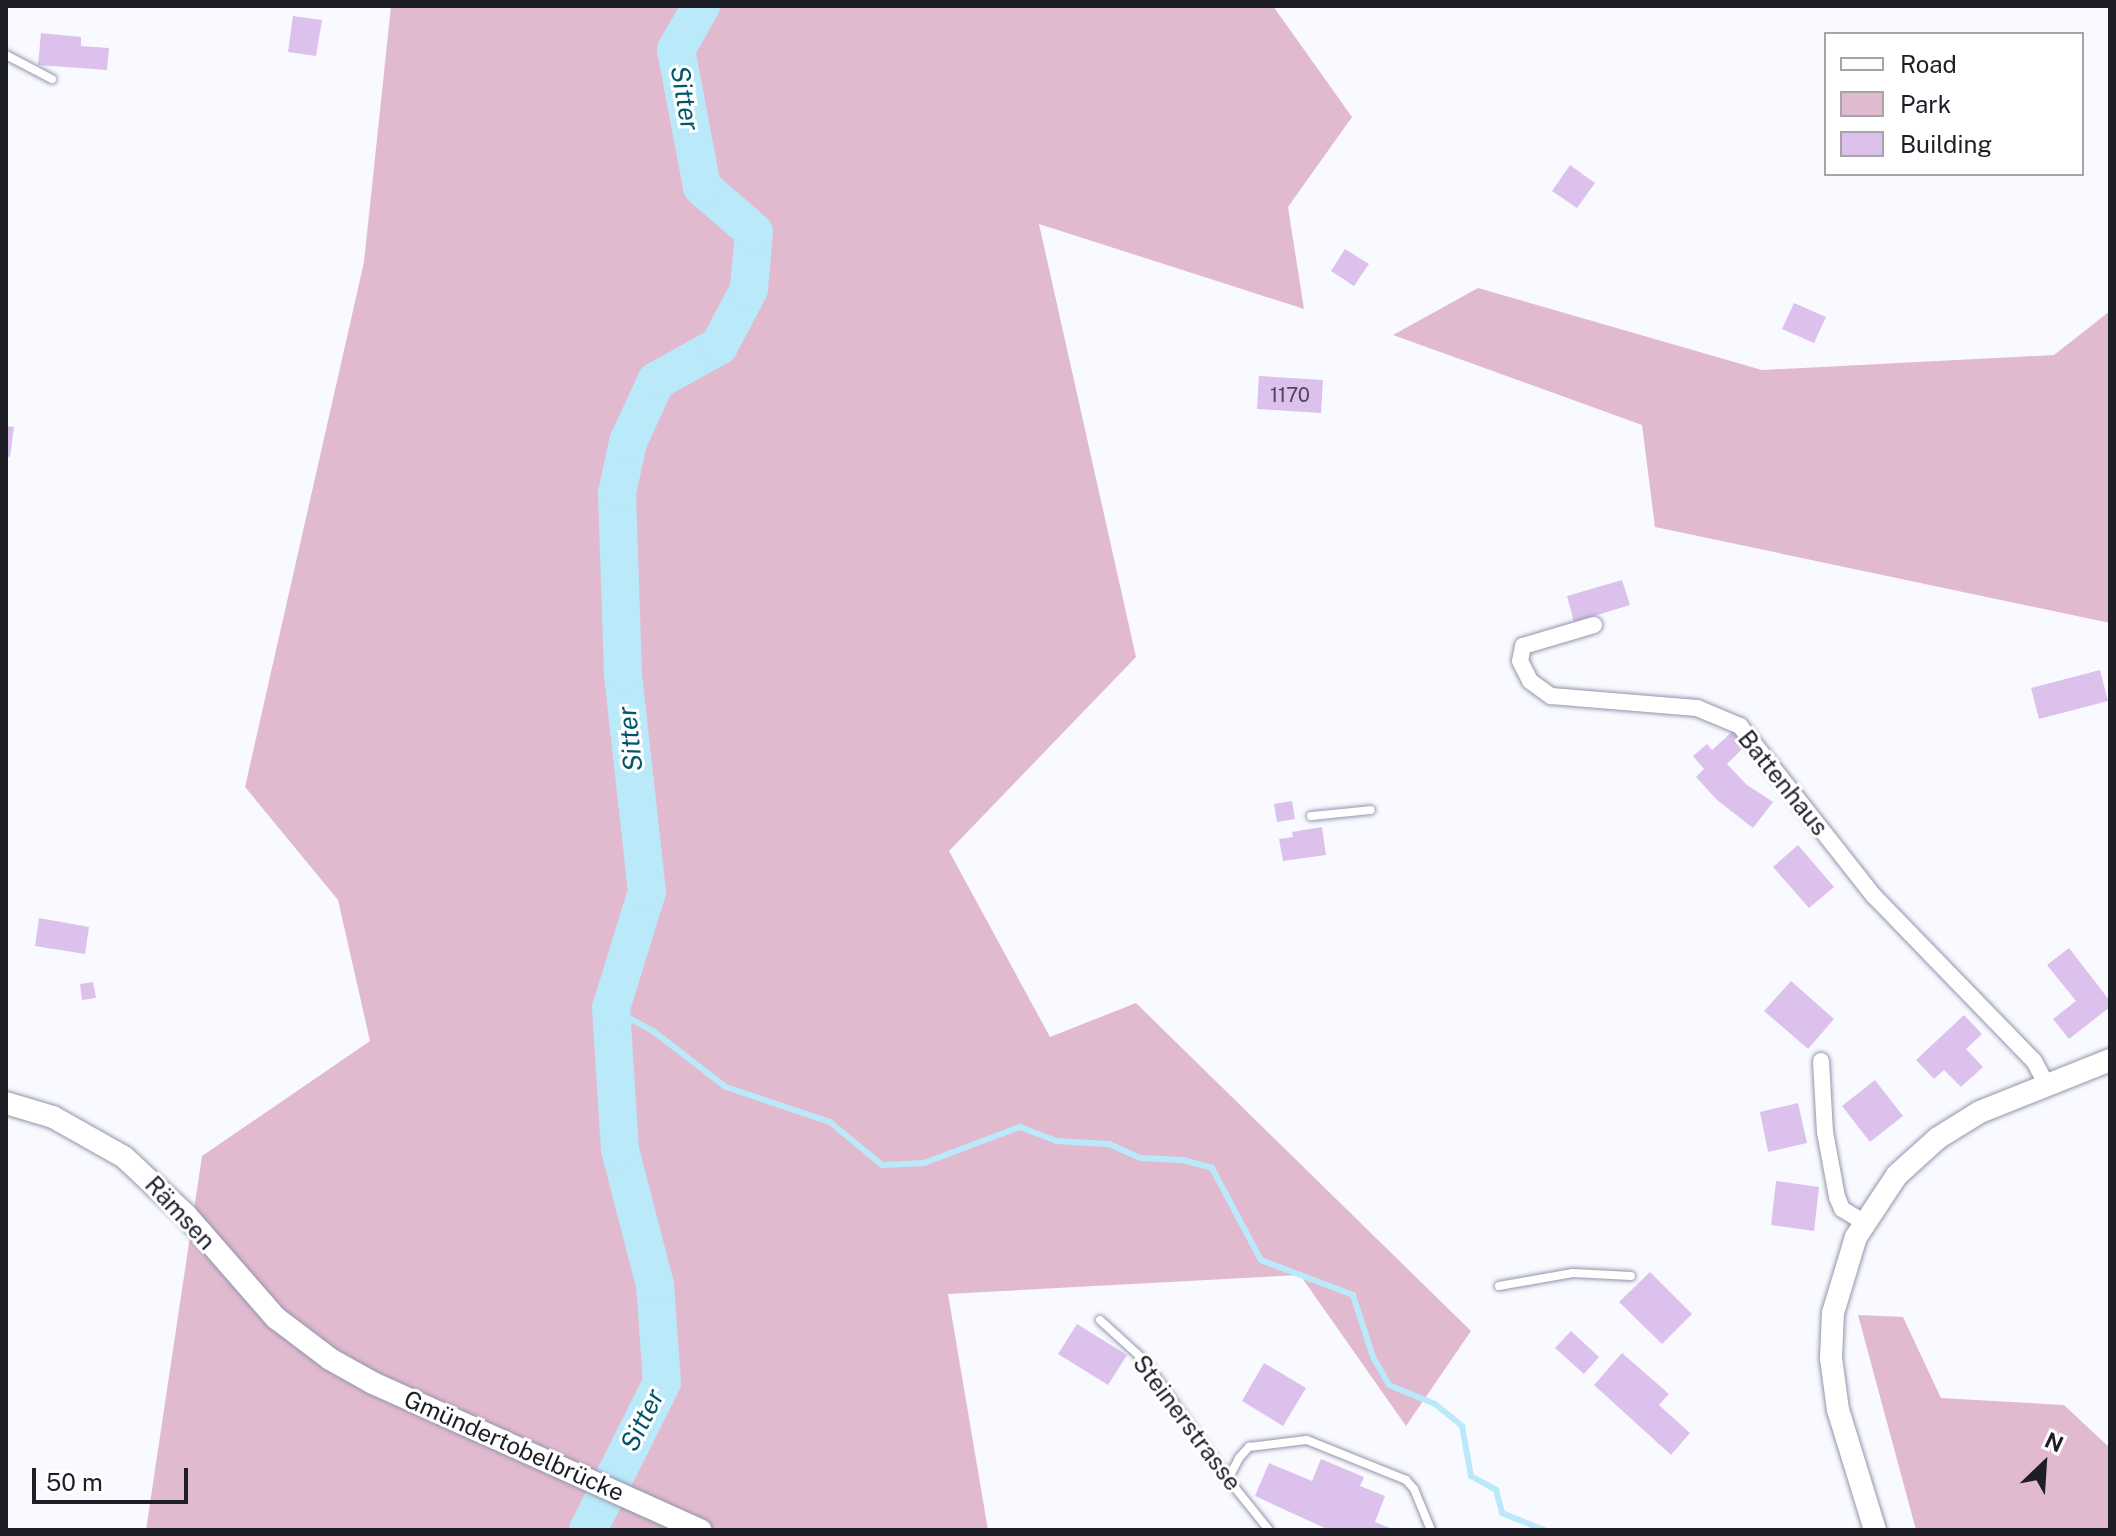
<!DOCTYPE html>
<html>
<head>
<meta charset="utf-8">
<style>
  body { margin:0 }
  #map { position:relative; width:2116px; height:1536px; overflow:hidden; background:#f9faff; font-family:"Public Sans",sans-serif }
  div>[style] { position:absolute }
  .green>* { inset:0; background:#e2bad0 }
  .stream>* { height:6px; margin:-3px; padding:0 3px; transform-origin:3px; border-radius:3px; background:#bae9f9 }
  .river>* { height:38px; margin:-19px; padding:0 19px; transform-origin:19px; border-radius:19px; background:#bae9f9 }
  .building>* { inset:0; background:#dcc1ec }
  .roads { filter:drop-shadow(0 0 2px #9395ac) drop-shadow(0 0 2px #9395ac) }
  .lane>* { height:8px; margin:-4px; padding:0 4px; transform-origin:4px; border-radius:4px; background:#fff }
  .street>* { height:16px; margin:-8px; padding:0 8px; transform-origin:8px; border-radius:8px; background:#fff }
  .secondary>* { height:22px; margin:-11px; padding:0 11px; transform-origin:11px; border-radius:11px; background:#fff }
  span { translate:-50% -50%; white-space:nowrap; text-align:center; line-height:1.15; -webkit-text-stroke:6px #fff; paint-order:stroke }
  .number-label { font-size:20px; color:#4e4758 }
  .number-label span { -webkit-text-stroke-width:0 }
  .street-label { font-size:24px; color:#1e1e27 }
  .water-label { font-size:26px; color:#00566a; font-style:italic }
  .frame { position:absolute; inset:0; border:8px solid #1e1e27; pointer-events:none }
  .legend { position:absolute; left:1824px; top:32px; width:260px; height:144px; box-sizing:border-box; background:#fff; border:2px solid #a5a5a9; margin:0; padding:10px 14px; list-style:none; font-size:24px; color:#1e1e27 }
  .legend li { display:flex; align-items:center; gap:16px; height:40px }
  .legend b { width:40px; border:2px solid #a5a5a9 }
  .north { position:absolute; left:2004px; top:1424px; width:80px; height:80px; -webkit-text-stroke:6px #fff; paint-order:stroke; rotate:25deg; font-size:22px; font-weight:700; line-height:32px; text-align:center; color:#1e1e27 }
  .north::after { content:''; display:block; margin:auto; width:28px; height:36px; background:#1e1e27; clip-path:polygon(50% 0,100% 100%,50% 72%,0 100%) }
  .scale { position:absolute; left:32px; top:1468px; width:156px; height:36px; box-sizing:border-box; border:4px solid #1e1e27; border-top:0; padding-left:10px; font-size:24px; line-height:28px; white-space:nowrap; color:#1e1e27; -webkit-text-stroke:6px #fff; paint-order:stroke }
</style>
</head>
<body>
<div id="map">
  <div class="green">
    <div style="clip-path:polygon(391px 6px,1273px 6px,1352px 117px,1288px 207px,1304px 309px,1039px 224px,1136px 657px,949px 851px,1050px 1037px,1136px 1003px,1471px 1331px,1406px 1426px,1300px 1275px,948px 1294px,988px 1530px,146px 1530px,202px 1156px,370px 1041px,338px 900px,245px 787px,364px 262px)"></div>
    <div style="clip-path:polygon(1478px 288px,1762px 370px,2054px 355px,2110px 311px,2110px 623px,1655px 527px,1642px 425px,1393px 335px)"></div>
    <div style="clip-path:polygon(1858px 1315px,1903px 1317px,1941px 1398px,2064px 1405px,2110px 1448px,2110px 1530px,1916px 1530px)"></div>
  </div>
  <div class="stream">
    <div style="left:611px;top:1008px;width:48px;rotate:28.7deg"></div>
    <div style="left:653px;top:1031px;width:92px;rotate:37.5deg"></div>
    <div style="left:726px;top:1087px;width:110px;rotate:18.6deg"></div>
    <div style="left:830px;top:1122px;width:67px;rotate:39.6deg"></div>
    <div style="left:882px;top:1165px;width:42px;rotate:-2.7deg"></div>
    <div style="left:924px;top:1163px;width:103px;rotate:-20.6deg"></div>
    <div style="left:1020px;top:1127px;width:39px;rotate:21deg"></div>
    <div style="left:1056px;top:1141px;width:53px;rotate:3.2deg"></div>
    <div style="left:1109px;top:1144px;width:35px;rotate:24deg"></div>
    <div style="left:1141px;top:1158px;width:42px;rotate:2.7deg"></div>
    <div style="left:1183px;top:1160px;width:30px;rotate:15deg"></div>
    <div style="left:1212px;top:1168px;width:104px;rotate:62deg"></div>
    <div style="left:1261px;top:1260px;width:98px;rotate:20.8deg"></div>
    <div style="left:1353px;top:1295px;width:65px;rotate:72.1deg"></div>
    <div style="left:1373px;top:1357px;width:32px;rotate:60deg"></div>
    <div style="left:1389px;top:1385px;width:50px;rotate:22.4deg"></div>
    <div style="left:1435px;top:1404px;width:35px;rotate:39deg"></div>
    <div style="left:1462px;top:1426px;width:51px;rotate:79.8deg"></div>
    <div style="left:1471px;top:1476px;width:29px;rotate:29deg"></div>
    <div style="left:1496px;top:1490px;width:24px;rotate:75deg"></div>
    <div style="left:1502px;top:1513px;width:45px;rotate:22deg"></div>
  </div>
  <div class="river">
    <div style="left:588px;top:1530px;width:165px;rotate:-63.4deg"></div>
    <div style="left:662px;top:1382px;width:97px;rotate:-94.1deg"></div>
    <div style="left:655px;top:1285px;width:139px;rotate:-104.5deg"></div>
    <div style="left:620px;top:1150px;width:142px;rotate:-93.6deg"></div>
    <div style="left:611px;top:1008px;width:121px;rotate:-72.8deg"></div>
    <div style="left:647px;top:892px;width:219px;rotate:-96.3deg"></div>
    <div style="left:623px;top:674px;width:181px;rotate:-91.9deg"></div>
    <div style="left:617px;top:493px;width:52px;rotate:-77.8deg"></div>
    <div style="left:628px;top:442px;width:67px;rotate:-65.3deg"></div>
    <div style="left:656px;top:381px;width:72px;rotate:-29.1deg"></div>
    <div style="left:719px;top:346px;width:64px;rotate:-62.2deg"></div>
    <div style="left:749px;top:289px;width:57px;rotate:-85deg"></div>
    <div style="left:754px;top:232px;width:69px;rotate:-139.1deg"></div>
    <div style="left:702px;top:187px;width:139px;rotate:-100.7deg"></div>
    <div style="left:676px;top:50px;width:51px;rotate:-60.4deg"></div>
  </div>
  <div class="building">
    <div style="clip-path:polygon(293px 16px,322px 20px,316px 56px,288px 52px)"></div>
    <div style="clip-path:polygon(41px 33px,81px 37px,81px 46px,109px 48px,107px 70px,38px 65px)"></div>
    <div style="clip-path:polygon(1570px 165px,1595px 183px,1577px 208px,1552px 191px)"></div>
    <div style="clip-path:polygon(1345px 249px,1369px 264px,1354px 286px,1331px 271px)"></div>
    <div style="clip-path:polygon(1794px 303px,1826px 317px,1814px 343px,1782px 329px)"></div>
    <div style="clip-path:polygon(1259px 376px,1323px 380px,1321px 413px,1257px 409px)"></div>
    <div style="clip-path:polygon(6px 426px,14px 427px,10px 457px,6px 456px)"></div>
    <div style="clip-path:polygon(1622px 580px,1630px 605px,1574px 622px,1567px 596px)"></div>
    <div style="clip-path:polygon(2100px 670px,2108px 701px,2039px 719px,2031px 688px)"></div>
    <div style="clip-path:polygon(1733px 731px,1746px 745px,1727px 764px,1747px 785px,1773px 802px,1753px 828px,1717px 800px,1696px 777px,1704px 769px,1693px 756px,1707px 744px,1712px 750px)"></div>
    <div style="clip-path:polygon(1292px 801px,1295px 819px,1277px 822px,1274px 804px)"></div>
    <div style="clip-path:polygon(1322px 827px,1326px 855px,1283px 861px,1279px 839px,1293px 837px,1292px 832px)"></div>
    <div style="clip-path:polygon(1798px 845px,1834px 887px,1809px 908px,1773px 867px)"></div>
    <div style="clip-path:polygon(39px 918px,89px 927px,85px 954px,35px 946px)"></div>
    <div style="clip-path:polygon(2069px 948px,2110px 1001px,2110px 1007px,2069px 1039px,2053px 1019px,2076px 1001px,2047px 965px)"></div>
    <div style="clip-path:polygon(1791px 981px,1834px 1019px,1808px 1049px,1764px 1011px)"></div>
    <div style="clip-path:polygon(93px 982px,96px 998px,82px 1000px,80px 984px)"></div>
    <div style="clip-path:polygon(1964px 1015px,1982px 1034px,1966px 1049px,1983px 1067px,1961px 1087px,1944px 1070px,1934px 1079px,1916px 1060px)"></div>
    <div style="clip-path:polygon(1875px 1080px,1903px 1116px,1870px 1142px,1842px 1106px)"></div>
    <div style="clip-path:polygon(1798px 1103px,1807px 1143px,1768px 1152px,1760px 1112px)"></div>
    <div style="clip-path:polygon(1776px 1181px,1819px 1187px,1814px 1231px,1771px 1225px)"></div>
    <div style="clip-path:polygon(1650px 1272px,1692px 1314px,1662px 1344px,1619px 1302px)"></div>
    <div style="clip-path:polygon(1077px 1324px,1127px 1355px,1108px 1385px,1058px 1354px)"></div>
    <div style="clip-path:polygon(1571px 1331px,1599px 1357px,1584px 1374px,1555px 1348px)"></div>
    <div style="clip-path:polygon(1622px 1353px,1669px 1394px,1659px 1405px,1690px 1433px,1671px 1455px,1594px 1385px)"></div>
    <div style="clip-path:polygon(1264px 1363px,1306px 1388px,1283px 1426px,1242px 1401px)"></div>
    <div style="clip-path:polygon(1321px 1459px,1364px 1477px,1360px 1486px,1385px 1496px,1375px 1522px,1395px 1530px,1329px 1530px,1255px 1496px,1269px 1463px,1312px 1481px)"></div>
  </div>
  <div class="roads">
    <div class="lane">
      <div style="left:6px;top:55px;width:52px;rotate:27.6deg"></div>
      <div style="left:1311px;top:816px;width:60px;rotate:-5.7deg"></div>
      <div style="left:1499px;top:1286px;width:75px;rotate:-10deg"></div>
      <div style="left:1573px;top:1273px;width:58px;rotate:3deg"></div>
      <div style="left:1100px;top:1320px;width:61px;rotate:42.3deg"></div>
      <div style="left:1145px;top:1361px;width:144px;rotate:54.9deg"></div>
      <div style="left:1228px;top:1479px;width:65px;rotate:51.2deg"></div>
      <div style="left:1228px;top:1479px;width:24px;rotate:-62deg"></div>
      <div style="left:1239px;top:1458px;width:15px;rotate:-48deg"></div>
      <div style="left:1249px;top:1447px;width:58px;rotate:-6.9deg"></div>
      <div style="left:1307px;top:1440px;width:107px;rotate:22deg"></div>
      <div style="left:1406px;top:1480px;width:12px;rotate:48deg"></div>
      <div style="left:1414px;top:1489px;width:44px;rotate:67.5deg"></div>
    </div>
    <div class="street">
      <div style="left:1594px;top:625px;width:74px;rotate:163.5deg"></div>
      <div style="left:1523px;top:646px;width:15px;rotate:101deg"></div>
      <div style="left:1520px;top:661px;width:22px;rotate:63deg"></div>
      <div style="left:1530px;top:681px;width:26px;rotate:36deg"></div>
      <div style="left:1551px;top:696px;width:146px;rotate:4.7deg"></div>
      <div style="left:1697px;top:708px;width:47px;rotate:22.7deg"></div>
      <div style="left:1740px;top:726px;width:215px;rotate:51.8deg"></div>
      <div style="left:1873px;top:895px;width:231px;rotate:45.9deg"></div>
      <div style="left:2034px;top:1061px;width:26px;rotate:62deg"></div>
      <div style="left:1821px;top:1061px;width:71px;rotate:86.8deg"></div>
      <div style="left:1825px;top:1132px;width:66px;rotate:79.5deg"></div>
      <div style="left:1837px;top:1197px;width:13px;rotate:67deg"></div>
      <div style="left:1842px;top:1209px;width:26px;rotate:31deg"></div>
    </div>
    <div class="secondary">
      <div style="left:6px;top:1103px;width:49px;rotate:16.6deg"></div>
      <div style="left:53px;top:1117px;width:81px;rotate:29.4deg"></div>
      <div style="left:124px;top:1157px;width:85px;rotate:43.1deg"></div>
      <div style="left:186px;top:1215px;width:137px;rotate:48.9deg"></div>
      <div style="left:276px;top:1318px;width:68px;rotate:37.2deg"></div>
      <div style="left:330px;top:1359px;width:49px;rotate:29.2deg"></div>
      <div style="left:373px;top:1383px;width:359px;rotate:24.2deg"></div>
      <div style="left:1875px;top:1530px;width:126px;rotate:-107.1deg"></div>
      <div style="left:1838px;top:1410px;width:52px;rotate:-97.7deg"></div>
      <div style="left:1831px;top:1358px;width:45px;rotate:-87.5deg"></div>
      <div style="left:1833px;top:1313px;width:79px;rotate:-73.2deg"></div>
      <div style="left:1856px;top:1237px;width:74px;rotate:-56.5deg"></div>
      <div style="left:1897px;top:1175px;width:55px;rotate:-42.1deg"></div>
      <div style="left:1938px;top:1138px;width:49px;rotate:-31.8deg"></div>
      <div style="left:1980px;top:1112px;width:140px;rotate:-21.8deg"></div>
    </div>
  </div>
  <div class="number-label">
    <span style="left:1290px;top:395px">1170</span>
  </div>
  <div class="street-label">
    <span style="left:1783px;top:783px;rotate:51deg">Battenhaus</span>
    <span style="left:180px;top:1213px;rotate:47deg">Rämsen</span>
    <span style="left:1187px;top:1423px;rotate:53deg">Steinerstrasse</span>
    <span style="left:514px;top:1446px;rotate:24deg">Gmündertobelbrücke</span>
  </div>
  <div class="water-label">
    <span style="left:685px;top:98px;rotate:80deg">Sitter</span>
    <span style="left:630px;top:739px;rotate:-96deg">Sitter</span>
    <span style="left:642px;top:1420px;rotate:-64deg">Sitter</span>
  </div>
  <div class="frame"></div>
  <ul class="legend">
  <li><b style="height:10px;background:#fff"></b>Road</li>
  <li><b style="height:22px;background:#e2bad0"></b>Park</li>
  <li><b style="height:22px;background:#dcc1ec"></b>Building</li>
  </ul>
  <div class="north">N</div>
  <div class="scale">50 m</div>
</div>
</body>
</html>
